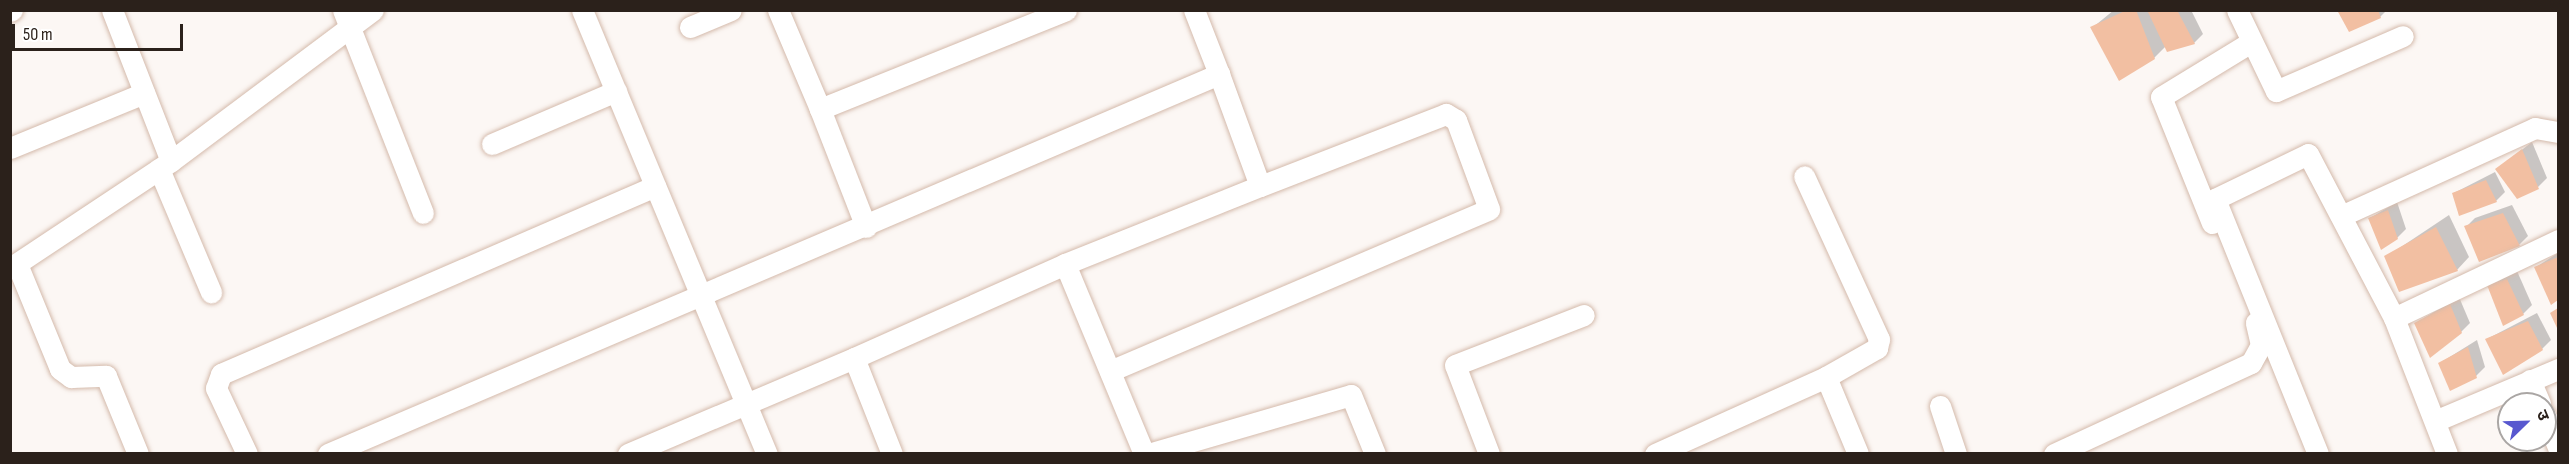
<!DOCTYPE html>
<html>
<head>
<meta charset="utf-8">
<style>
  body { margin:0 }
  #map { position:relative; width:2569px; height:464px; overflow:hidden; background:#fcf7f4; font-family:"Sofia Sans Condensed","Noto Sans Devanagari",sans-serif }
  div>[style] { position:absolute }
  .shadow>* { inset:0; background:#0003 }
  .building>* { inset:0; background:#f2bfa2 }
  .roads { filter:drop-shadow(0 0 2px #d4baab) drop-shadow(0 0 2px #d4baab) }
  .street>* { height:21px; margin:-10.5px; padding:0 10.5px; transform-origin:10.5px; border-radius:10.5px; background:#fff }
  span { translate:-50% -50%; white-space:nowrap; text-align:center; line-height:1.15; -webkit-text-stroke:5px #fff; paint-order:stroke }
  .frame { position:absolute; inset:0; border:12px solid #2b211b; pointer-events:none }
  .north { position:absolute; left:2497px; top:392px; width:60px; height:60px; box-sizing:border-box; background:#fff; border:2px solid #aaa6a4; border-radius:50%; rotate:67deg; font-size:16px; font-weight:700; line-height:24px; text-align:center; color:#2b211b }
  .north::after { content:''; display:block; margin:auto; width:21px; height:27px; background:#5858cf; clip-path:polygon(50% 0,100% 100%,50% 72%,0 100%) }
  .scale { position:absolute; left:12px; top:24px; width:171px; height:27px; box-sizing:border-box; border:3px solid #2b211b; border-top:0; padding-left:8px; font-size:18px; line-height:21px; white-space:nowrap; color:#2b211b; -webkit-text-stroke:4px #fff; paint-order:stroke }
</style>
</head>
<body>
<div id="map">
  <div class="shadow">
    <div style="clip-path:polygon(2114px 10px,2191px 10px,2203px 34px,2194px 43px,2166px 46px,2154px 58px,2092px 28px)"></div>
    <div style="clip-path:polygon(2339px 10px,2387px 10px,2380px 17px)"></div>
    <div style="clip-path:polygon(2532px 142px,2547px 178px,2538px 187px,2497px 169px)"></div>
    <div style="clip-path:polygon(2495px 172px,2505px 192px,2496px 201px,2454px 193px)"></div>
    <div style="clip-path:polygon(2397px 202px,2406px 229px,2397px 238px,2370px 218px)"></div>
    <div style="clip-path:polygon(2512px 205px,2528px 236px,2519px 245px,2466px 227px,2475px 218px)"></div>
    <div style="clip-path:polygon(2449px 215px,2469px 257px,2457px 270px,2386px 257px)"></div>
    <div style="clip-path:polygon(2558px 253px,2558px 298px,2552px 303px,2536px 267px)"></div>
    <div style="clip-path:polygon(2517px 271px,2532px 305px,2523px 314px,2489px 286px)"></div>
    <div style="clip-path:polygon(2459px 297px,2470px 323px,2461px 332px,2416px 323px)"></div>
    <div style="clip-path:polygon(2537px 313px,2551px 340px,2542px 349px,2487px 339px)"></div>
    <div style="clip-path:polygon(2477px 340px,2485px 367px,2476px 376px,2440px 363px)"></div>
  </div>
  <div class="building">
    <div style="clip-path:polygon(2127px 10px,2136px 10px,2155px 59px,2119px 81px,2090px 27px)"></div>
    <div style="clip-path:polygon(2147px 10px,2177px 10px,2195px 44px,2167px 52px)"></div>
    <div style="clip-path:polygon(2337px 10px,2378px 10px,2381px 18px,2349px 32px)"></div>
    <div style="clip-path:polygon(2522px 149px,2539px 189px,2517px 199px,2495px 169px)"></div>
    <div style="clip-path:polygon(2486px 180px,2497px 202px,2459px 216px,2452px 193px)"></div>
    <div style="clip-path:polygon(2388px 210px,2398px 239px,2381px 250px,2368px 218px)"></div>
    <div style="clip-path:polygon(2503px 213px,2520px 246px,2479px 262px,2464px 226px)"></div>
    <div style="clip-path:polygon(2436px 227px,2458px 271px,2399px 292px,2384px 256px)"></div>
    <div style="clip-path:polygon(2558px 257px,2558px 300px,2551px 305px,2534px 267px)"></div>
    <div style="clip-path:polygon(2507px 279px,2524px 315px,2503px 326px,2487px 285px)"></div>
    <div style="clip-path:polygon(2450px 304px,2462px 333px,2430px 358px,2414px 323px)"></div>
    <div style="clip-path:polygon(2558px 308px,2558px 330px,2550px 313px)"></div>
    <div style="clip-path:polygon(2528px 321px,2543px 350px,2503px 375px,2485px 339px)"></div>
    <div style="clip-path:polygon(2468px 347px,2477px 378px,2450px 391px,2438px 363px)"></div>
  </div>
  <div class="roads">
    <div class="street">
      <div style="left:112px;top:10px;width:162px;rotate:68.7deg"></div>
      <div style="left:343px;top:10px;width:218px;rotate:68.5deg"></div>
      <div style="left:582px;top:10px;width:481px;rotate:67.4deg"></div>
      <div style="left:778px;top:10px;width:108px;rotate:67deg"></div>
      <div style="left:2237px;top:10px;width:90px;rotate:64.3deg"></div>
      <div style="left:2276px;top:91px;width:138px;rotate:-23.4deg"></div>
      <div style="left:10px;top:11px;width:2px;rotate:-27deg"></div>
      <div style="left:690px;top:27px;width:44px;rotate:-22.5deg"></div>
      <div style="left:492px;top:144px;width:135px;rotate:-23.1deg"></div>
      <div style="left:10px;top:148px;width:145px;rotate:-22.3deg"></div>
      <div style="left:159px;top:169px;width:134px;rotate:67.1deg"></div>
      <div style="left:2341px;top:216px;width:213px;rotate:-24.4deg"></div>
      <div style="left:2535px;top:128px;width:23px;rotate:10deg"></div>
      <div style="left:2212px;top:223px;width:136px;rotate:-112deg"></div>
      <div style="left:2161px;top:97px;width:105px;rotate:-31.4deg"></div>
      <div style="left:866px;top:227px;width:127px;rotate:-111.3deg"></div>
      <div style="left:820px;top:109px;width:265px;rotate:-21.9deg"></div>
      <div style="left:17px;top:264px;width:113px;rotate:67.7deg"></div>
      <div style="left:60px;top:369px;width:14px;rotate:36deg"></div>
      <div style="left:71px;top:377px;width:35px;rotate:-2deg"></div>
      <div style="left:106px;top:376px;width:84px;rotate:67.7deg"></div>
      <div style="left:1065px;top:264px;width:206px;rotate:67.4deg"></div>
      <div style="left:10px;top:268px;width:193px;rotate:-33.6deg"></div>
      <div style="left:171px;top:161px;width:252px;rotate:-36.8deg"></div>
      <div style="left:2394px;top:318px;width:182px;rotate:-25.4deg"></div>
      <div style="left:1110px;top:371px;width:412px;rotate:-23.1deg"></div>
      <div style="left:1489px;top:209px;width:95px;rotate:-110.3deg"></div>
      <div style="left:1456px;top:120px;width:12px;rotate:-149deg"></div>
      <div style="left:1446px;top:114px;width:199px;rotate:158.8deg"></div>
      <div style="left:1826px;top:377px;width:83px;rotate:67.4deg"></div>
      <div style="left:2530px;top:380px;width:26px;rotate:67deg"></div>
      <div style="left:1940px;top:406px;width:51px;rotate:71.6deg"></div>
      <div style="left:2545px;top:415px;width:35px;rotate:68deg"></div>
      <div style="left:2435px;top:421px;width:134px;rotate:-22.9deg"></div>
      <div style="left:247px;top:454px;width:73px;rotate:-115.2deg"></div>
      <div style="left:216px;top:388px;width:15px;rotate:-70deg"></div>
      <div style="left:221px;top:374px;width:473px;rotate:-23.4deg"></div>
      <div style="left:328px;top:454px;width:969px;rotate:-23.1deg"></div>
      <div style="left:1219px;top:74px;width:69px;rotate:-111.3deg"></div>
      <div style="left:628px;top:454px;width:246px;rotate:-23deg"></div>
      <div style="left:892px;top:454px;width:103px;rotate:-111.6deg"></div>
      <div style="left:854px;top:358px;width:231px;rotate:-24deg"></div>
      <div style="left:1065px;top:264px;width:210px;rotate:-21.8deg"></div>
      <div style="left:1260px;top:186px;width:119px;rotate:-110.1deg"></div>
      <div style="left:1148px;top:454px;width:211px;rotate:-16.2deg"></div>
      <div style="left:1351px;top:395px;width:64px;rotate:67.9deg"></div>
      <div style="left:1489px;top:454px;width:95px;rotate:-110.9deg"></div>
      <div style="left:1455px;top:365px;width:138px;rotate:-21.2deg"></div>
      <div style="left:1655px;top:454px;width:188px;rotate:-24.2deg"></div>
      <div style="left:1826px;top:377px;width:59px;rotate:-29.6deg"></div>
      <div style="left:1877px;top:348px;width:9px;rotate:-77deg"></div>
      <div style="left:1879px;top:339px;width:179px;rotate:-114.7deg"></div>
      <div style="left:2054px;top:454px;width:217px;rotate:-24.8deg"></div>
      <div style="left:2251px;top:363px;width:21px;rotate:-61deg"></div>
      <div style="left:2261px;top:345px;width:23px;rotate:-103deg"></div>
      <div style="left:2318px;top:454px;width:275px;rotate:-112deg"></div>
      <div style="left:2215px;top:199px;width:103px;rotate:-25.8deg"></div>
      <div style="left:2308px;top:154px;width:185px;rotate:62.3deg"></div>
      <div style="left:2394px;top:318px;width:146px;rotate:68.7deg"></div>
    </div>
  </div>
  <div class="frame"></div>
  <div class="north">उ</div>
  <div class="scale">50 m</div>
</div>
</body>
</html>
